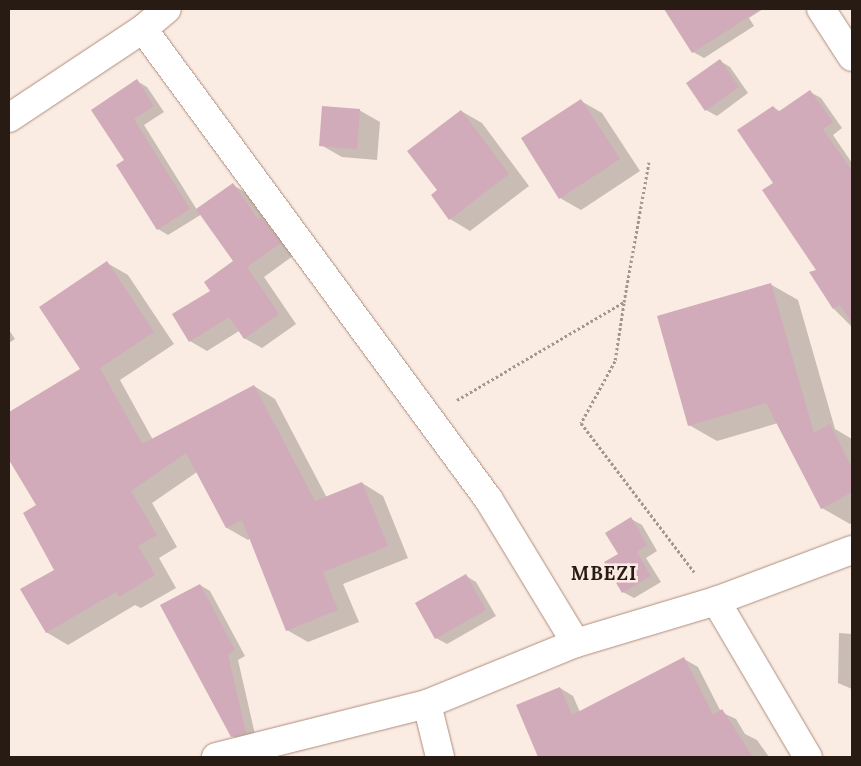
<!DOCTYPE html>
<html>
<head>
<meta charset="utf-8">
<style>
  body { margin:0 }
  #map { position:relative; width:861px; height:766px; overflow:hidden; background:#faebe3; font-family:Lora,serif }
  div>[style] { position:absolute }
  .shadow>* { inset:0; background:#0003 }
  .building>* { inset:0; background:#d1abba }
  .path>* { height:3px; margin-top:-1.5px; transform-origin:0; background:repeating-linear-gradient(90deg,#a4968e 0 2.5px,transparent 0 5px) }
  .roads { filter:drop-shadow(0 0 1px #ae8e7c) drop-shadow(0 0 1px #ae8e7c) }
  .minor>* { height:28px; margin:-14px; padding:0 14px; transform-origin:14px; border-radius:14px; background:#fff }
  span { translate:-50% -50%; white-space:nowrap; text-align:center; line-height:1.15; -webkit-text-stroke:5px #faebe3; paint-order:stroke }
  .district-label { font-size:19px; color:#281b14; font-weight:700; letter-spacing:1px }
  .frame { position:absolute; inset:0; border:10px solid #281b14; pointer-events:none }
</style>
</head>
<body>
<div id="map">
  <div class="shadow">
    <div style="clip-path:polygon(666px 9px,763px 9px,749px 18px,754px 26px,704px 58px,693px 52px)"></div>
    <div style="clip-path:polygon(720px 61px,730px 67px,748px 93px,717px 116px,706px 110px)"></div>
    <div style="clip-path:polygon(137px 81px,147px 87px,164px 112px,144px 125px,197px 210px,233px 185px,250px 195px,297px 253px,264px 277px,296px 324px,262px 348px,244px 338px,239px 331px,207px 351px,190px 341px,212px 291px,235px 261px,202px 214px,168px 235px,158px 229px,126px 160px)"></div>
    <div style="clip-path:polygon(810px 92px,821px 98px,842px 128px,833px 135px,852px 163px,852px 327px,834px 309px,818px 270px,775px 183px,773px 107px,781px 112px)"></div>
    <div style="clip-path:polygon(581px 101px,602px 113px,640px 171px,581px 210px,560px 198px)"></div>
    <div style="clip-path:polygon(359px 110px,380px 122px,377px 160px,342px 157px,321px 145px)"></div>
    <div style="clip-path:polygon(461px 111px,482px 123px,529px 186px,470px 231px,450px 219px)"></div>
    <div style="clip-path:polygon(107px 263px,128px 275px,174px 344px,120px 380px,153px 440px,254px 386px,275px 399px,327px 498px,362px 483px,383px 496px,408px 558px,343px 584px,359px 622px,308px 642px,287px 630px,251px 538px,248px 540px,227px 528px,197px 472px,152px 503px,177px 547px,159px 558px,176px 588px,141px 608px,135px 605px,68px 645px,46px 632px,55px 570px,38px 506px,9px 457px,9px 414px,82px 369px)"></div>
    <div style="clip-path:polygon(770px 284px,798px 300px,835px 429px,852px 439px,852px 523px,850px 524px,822px 508px,778px 423px,717px 441px,689px 425px)"></div>
    <div style="clip-path:polygon(9px 330px,15px 339px,9px 343px)"></div>
    <div style="clip-path:polygon(631px 519px,642px 525px,657px 551px,646px 558px,661px 582px,634px 598px,623px 592px,620px 554px)"></div>
    <div style="clip-path:polygon(466px 576px,476px 582px,496px 616px,447px 644px,436px 638px)"></div>
    <div style="clip-path:polygon(200px 585px,210px 591px,245px 656px,238px 660px,256px 739px,242px 742px,232px 736px)"></div>
    <div style="clip-path:polygon(839px 633px,852px 634px,852px 689px,838px 683px)"></div>
    <div style="clip-path:polygon(684px 659px,698px 667px,721px 712px,736px 719px,745px 734px,757px 740px,769px 757px,539px 757px,518px 706px,560px 688px,573px 696px,580px 712px)"></div>
  </div>
  <div class="building">
    <div style="clip-path:polygon(664px 9px,761px 9px,692px 53px)"></div>
    <div style="clip-path:polygon(720px 59px,739px 87px,705px 111px,686px 83px)"></div>
    <div style="clip-path:polygon(137px 79px,154px 106px,134px 119px,190px 209px,157px 230px,116px 165px,124px 160px,91px 110px)"></div>
    <div style="clip-path:polygon(810px 90px,833px 122px,823px 129px,852px 171px,852px 323px,840px 305px,833px 309px,809px 272px,816px 270px,762px 190px,773px 183px,737px 130px,773px 106px,778px 112px)"></div>
    <div style="clip-path:polygon(581px 99px,620px 159px,559px 199px,521px 138px)"></div>
    <div style="clip-path:polygon(322px 106px,360px 109px,357px 149px,319px 146px)"></div>
    <div style="clip-path:polygon(461px 110px,509px 174px,449px 220px,431px 195px,437px 190px,407px 151px)"></div>
    <div style="clip-path:polygon(233px 183px,258px 219px,261px 217px,281px 243px,247px 267px,279px 314px,244px 339px,229px 317px,189px 342px,172px 314px,210px 291px,204px 282px,233px 261px,196px 209px)"></div>
    <div style="clip-path:polygon(107px 261px,154px 332px,100px 368px,142px 444px,254px 385px,315px 501px,362px 482px,388px 546px,323px 572px,338px 610px,286px 631px,242px 520px,226px 528px,186px 453px,131px 491px,157px 535px,138px 546px,155px 575px,119px 597px,116px 592px,46px 633px,20px 589px,54px 570px,23px 513px,36px 505px,9px 460px,9px 412px,80px 369px,39px 307px)"></div>
    <div style="clip-path:polygon(771px 283px,814px 433px,830px 424px,852px 468px,852px 492px,821px 509px,766px 403px,688px 426px,657px 316px)"></div>
    <div style="clip-path:polygon(631px 517px,647px 545px,637px 552px,651px 576px,622px 593px,604px 562px,618px 554px,605px 533px)"></div>
    <div style="clip-path:polygon(466px 574px,486px 610px,435px 639px,415px 603px)"></div>
    <div style="clip-path:polygon(200px 584px,235px 650px,228px 654px,246px 733px,231px 737px,160px 605px)"></div>
    <div style="clip-path:polygon(684px 657px,713px 715px,722px 709px,753px 757px,538px 757px,516px 705px,560px 687px,572px 715px)"></div>
  </div>
  <div class="path">
    <div style="left:624px;top:303px;width:59px;rotate:98.8deg"></div>
    <div style="left:615px;top:361px;width:71px;rotate:118.7deg"></div>
    <div style="left:581px;top:423px;width:187px;rotate:52.8deg"></div>
    <div style="left:457px;top:400px;width:194px;rotate:-30.4deg"></div>
    <div style="left:624px;top:302px;width:142px;rotate:-79.9deg"></div>
  </div>
  <div class="roads">
    <div class="minor">
      <div style="left:821px;top:9px;width:57px;rotate:57.1deg"></div>
      <div style="left:143px;top:29px;width:584px;rotate:53.7deg"></div>
      <div style="left:489px;top:500px;width:167px;rotate:58.7deg"></div>
      <div style="left:9px;top:118px;width:161px;rotate:-33.6deg"></div>
      <div style="left:143px;top:29px;width:31px;rotate:-40deg"></div>
      <div style="left:716px;top:601px;width:181px;rotate:59.5deg"></div>
      <div style="left:427px;top:704px;width:55px;rotate:76.2deg"></div>
      <div style="left:216px;top:757px;width:218px;rotate:-14.1deg"></div>
      <div style="left:427px;top:704px;width:161px;rotate:-22.3deg"></div>
      <div style="left:576px;top:643px;width:146px;rotate:-16.7deg"></div>
      <div style="left:716px;top:601px;width:145px;rotate:-20.6deg"></div>
    </div>
  </div>
  <div class="district-label">
    <span style="left:604px;top:574px">MBEZI</span>
  </div>
  <div class="frame"></div>
</div>
</body>
</html>
